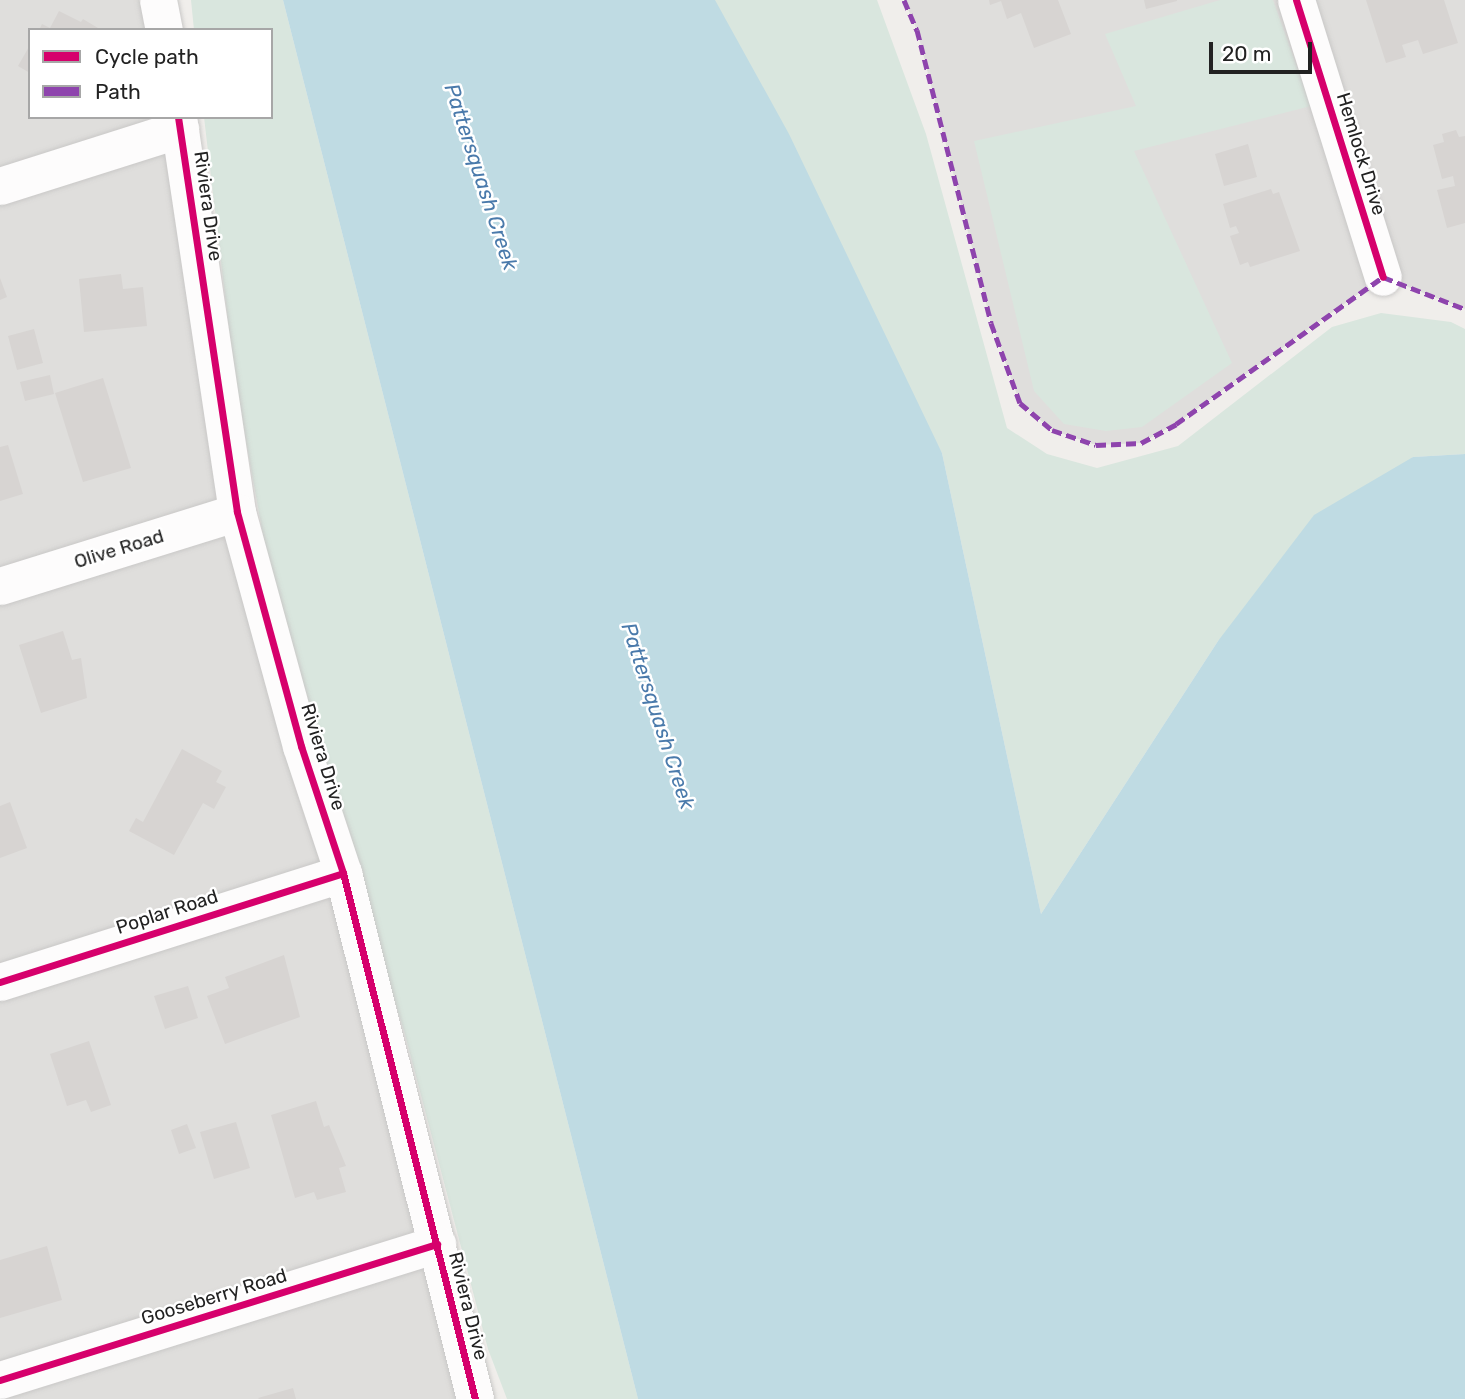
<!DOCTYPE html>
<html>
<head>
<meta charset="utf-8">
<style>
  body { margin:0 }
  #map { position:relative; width:1465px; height:1399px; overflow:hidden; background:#f0eeeb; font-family:Rubik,sans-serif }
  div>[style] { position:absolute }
  .residential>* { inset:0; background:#dfdedc }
  .wetland>* { inset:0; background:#d9e6de }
  .water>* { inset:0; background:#bfdbe3 }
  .building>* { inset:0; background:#d7d4d2 }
  .roads { filter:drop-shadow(0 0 2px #c9c8c7) drop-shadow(0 0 2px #c9c8c7) }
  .minor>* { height:37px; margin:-18.5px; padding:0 18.5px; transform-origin:18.5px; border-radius:18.5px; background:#fdfcfc }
  .quiet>* { height:5px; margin-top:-2.5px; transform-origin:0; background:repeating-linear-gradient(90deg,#8e44ad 0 10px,transparent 0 15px) }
  .cycleway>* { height:7px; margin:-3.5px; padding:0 3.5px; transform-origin:3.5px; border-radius:3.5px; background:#d6006c }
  span { translate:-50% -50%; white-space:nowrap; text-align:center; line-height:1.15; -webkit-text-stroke:5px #fff; paint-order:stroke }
  .street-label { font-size:19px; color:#222 }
  .water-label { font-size:21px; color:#4a7aab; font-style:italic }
  .legend { position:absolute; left:28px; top:28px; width:245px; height:91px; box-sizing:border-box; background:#fff; border:2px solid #a7a7a7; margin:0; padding:9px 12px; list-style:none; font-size:21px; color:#222 }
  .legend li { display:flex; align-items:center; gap:14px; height:35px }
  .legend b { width:35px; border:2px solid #a7a7a7 }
  .scale { position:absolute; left:1209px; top:42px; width:103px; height:32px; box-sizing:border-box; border:4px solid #222; border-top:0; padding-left:9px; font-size:21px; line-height:24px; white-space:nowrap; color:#222; -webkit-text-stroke:5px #fff; paint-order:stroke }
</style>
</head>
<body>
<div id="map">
  <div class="residential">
    <div style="clip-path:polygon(0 0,158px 0,164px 30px,30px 30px,30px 117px,178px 117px,237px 512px,475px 1399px,0 1399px)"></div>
    <div style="clip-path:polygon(904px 0,1465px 0,1465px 309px,1382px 277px,1176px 424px,1141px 443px,1096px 445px,1052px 430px,1020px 403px,991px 323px,917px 30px)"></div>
  </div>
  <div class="wetland">
    <div style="clip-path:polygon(191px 0,283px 0,638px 1399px,507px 1399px,488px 1349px,404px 1031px,283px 645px,235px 381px,204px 117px,271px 117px,271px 30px,194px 30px)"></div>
    <div style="clip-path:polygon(700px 0,877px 0,926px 134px,1007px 428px,1047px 454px,1097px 468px,1178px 446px,1332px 327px,1381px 313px,1451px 322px,1465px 329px,1465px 454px,1413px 457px,1218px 641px,1041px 914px,942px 453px)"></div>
    <div style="clip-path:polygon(1220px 0,1273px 0,1311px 106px,1134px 151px,1232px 363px,1142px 427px,1106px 431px,1064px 424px,1034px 391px,974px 141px,1136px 106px,1105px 34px)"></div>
  </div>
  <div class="water">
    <div style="clip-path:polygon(283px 0,715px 0,789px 134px,942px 453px,1041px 914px,1218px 641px,1314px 515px,1413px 457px,1465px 454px,1465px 1399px,638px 1399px)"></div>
  </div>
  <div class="building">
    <div style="clip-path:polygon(989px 0,1058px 0,1071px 34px,1034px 48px,1021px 13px,1007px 19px,1001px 1px,990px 5px)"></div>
    <div style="clip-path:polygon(1144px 0,1177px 0,1177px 1px,1146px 9px)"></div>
    <div style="clip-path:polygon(1366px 0,1444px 0,1458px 43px,1423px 54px,1418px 40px,1402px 45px,1406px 57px,1386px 63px)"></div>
    <div style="clip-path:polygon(59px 11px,81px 22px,83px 19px,98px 28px,39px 30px,42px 24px,50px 28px)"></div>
    <div style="clip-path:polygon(30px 45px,30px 73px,18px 66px)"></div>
    <div style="clip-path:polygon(1456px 130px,1459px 137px,1465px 136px,1465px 223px,1447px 228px,1437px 190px,1455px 186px,1453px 176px,1442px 179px,1433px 145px,1444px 142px,1442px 134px)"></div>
    <div style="clip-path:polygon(1248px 144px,1257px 177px,1224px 186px,1215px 154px)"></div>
    <div style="clip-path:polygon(1271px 189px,1273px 194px,1279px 192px,1300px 251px,1250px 267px,1248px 262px,1240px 265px,1230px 236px,1239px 233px,1236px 226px,1230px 228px,1223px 204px)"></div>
    <div style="clip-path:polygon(121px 274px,123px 289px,143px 287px,147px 326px,84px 332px,79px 279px)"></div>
    <div style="clip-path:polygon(0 278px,7px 297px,0 300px)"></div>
    <div style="clip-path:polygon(34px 329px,43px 363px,17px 370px,8px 336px)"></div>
    <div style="clip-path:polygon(50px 375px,54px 394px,25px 401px,20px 382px)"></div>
    <div style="clip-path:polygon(103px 378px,131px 468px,83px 482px,55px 393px)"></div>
    <div style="clip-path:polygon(8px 445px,23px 494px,0 501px,0 447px)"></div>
    <div style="clip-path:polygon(63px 631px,72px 660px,81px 658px,87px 698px,41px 713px,19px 645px)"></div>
    <div style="clip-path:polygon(182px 749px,222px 771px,216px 782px,226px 787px,214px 809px,203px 803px,174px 855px,129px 831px,136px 818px,143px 822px)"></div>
    <div style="clip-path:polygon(10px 802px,27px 848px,0 858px,0 806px)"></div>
    <div style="clip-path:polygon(284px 955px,300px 1017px,225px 1044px,207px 996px,229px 988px,225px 977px)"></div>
    <div style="clip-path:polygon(188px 986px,198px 1018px,165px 1029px,154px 996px)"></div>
    <div style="clip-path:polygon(89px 1041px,111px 1105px,91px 1112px,86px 1100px,67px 1106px,50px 1054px)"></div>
    <div style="clip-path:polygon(316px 1101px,324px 1127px,329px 1125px,346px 1166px,339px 1168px,346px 1192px,317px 1200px,314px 1192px,295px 1198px,271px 1115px)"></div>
    <div style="clip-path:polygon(236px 1122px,250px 1168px,214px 1179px,200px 1132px)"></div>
    <div style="clip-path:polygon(187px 1124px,196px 1148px,179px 1154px,171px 1130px)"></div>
    <div style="clip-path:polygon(47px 1246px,62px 1300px,0 1318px,0 1260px)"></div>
    <div style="clip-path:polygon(293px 1388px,296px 1399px,259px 1399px,258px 1398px)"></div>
  </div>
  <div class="roads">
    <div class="minor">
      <div style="left:158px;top:0;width:31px;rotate:79deg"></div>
      <div style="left:1296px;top:0;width:290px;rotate:72.6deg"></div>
      <div style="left:178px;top:117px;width:399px;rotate:81.5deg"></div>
      <div style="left:237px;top:512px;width:243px;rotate:74.7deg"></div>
      <div style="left:301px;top:746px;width:134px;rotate:71.7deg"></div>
      <div style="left:343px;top:873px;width:542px;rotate:75.91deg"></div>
      <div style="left:0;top:186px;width:189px;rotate:-17.6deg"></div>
      <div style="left:0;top:586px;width:248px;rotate:-17.3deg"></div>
      <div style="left:0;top:982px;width:360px;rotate:-17.6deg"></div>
      <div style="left:0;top:1380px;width:458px;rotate:-17.3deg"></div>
    </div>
  </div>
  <div class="quiet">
    <div style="left:904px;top:0;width:33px;rotate:67deg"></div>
    <div style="left:917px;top:30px;width:302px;rotate:75.8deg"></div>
    <div style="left:991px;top:323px;width:85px;rotate:70.1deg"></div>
    <div style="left:1020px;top:403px;width:42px;rotate:40.2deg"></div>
    <div style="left:1052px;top:430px;width:46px;rotate:18.8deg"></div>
    <div style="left:1096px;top:445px;width:45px;rotate:-2.5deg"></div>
    <div style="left:1141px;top:443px;width:40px;rotate:-28deg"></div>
    <div style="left:1176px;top:424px;width:254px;rotate:-35.4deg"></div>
    <div style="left:1383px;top:277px;width:88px;rotate:21.3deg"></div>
  </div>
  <div class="cycleway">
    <div style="left:1296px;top:0;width:290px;rotate:72.6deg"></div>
    <div style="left:178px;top:117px;width:399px;rotate:81.5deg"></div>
    <div style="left:237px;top:512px;width:243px;rotate:74.7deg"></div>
    <div style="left:301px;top:746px;width:134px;rotate:71.7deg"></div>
    <div style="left:343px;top:873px;width:542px;rotate:75.91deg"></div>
    <div style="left:0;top:982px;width:360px;rotate:-17.6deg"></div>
    <div style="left:0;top:1380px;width:458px;rotate:-17.3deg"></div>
  </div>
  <div class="street-label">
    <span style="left:1361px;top:154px;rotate:73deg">Hemlock Drive</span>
    <span style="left:208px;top:206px;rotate:82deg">Riviera Drive</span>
    <span style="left:119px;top:549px;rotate:-17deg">Olive Road</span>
    <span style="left:323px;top:757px;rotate:73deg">Riviera Drive</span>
    <span style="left:167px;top:912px;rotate:-18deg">Poplar Road</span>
    <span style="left:214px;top:1297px;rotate:-17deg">Gooseberry Road</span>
    <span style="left:468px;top:1306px;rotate:76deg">Riviera Drive</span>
  </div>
  <div class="water-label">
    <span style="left:481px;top:177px;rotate:72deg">Pattersquash Creek</span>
    <span style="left:658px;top:716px;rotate:72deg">Pattersquash Creek</span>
  </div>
  <ul class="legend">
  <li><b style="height:9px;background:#d6006c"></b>Cycle path</li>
  <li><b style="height:9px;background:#8e44ad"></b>Path</li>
  </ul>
  <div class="scale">20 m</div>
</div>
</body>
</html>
